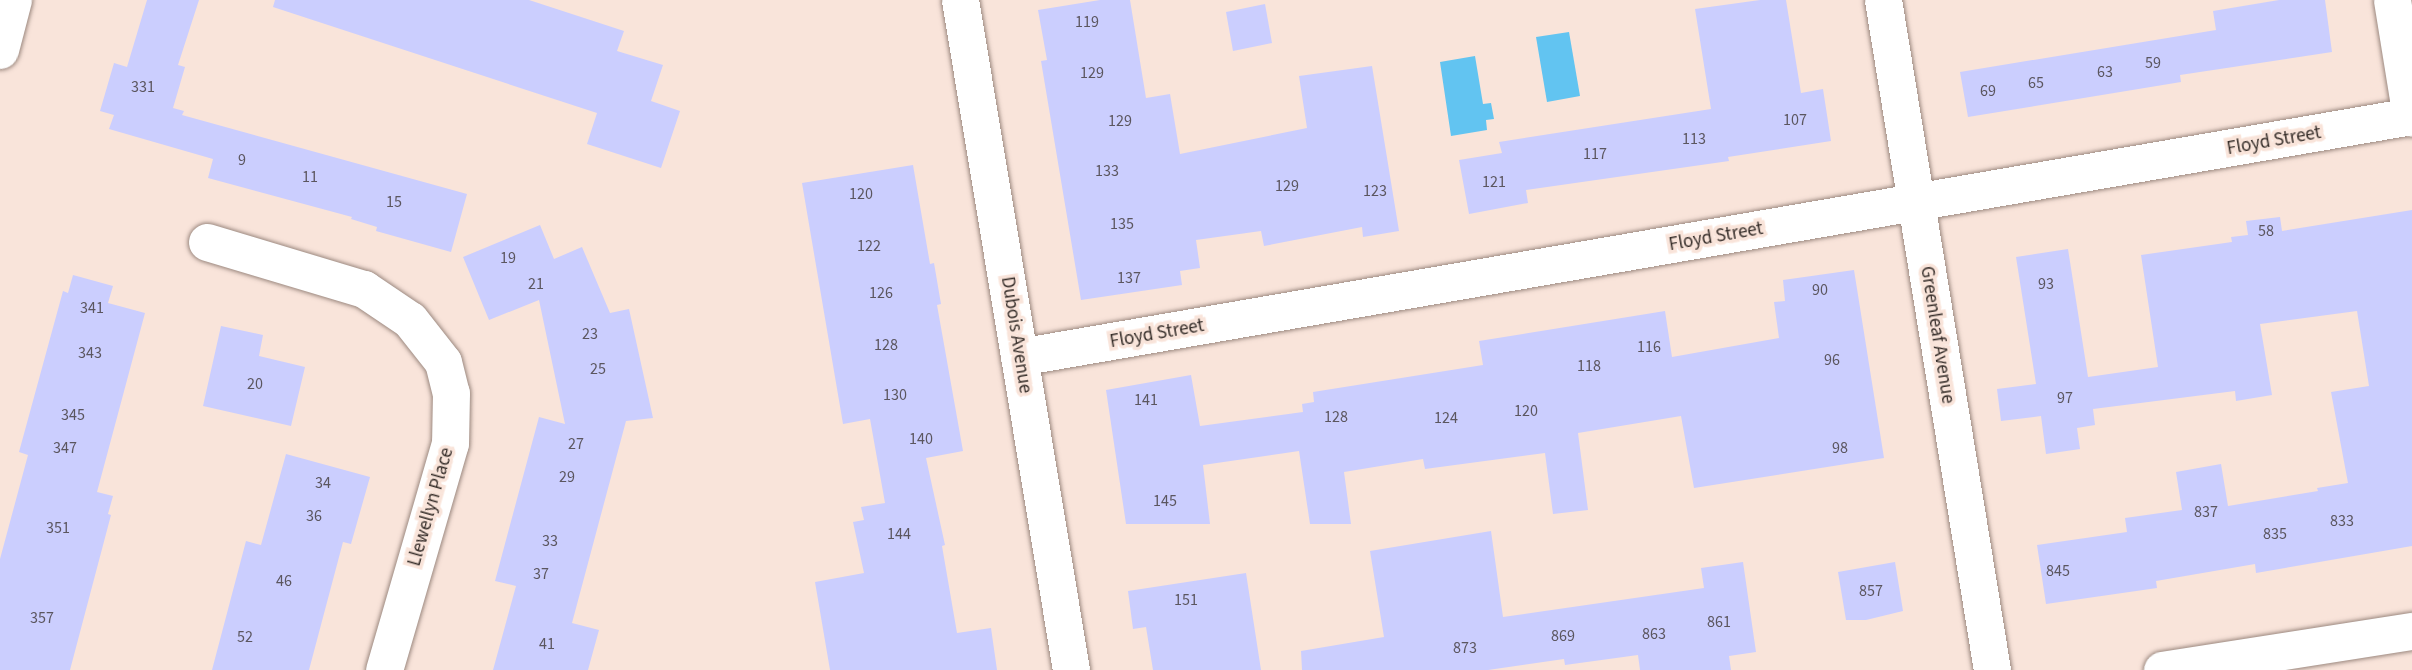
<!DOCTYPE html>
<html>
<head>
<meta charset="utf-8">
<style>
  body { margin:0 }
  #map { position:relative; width:2412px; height:670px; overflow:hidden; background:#f9e4da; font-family:"Source Sans 3",sans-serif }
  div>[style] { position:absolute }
  .water>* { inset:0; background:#62c4f1 }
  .building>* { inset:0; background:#cbcefe }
  .roads { filter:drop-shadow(0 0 2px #9c8980) drop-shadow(0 0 2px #9c8980) }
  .street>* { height:37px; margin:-18.5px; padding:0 18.5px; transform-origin:18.5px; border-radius:18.5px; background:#fff }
  .secondary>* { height:38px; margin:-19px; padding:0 19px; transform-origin:19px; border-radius:19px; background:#fff }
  span { translate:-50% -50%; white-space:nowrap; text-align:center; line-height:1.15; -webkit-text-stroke:7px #f9e4da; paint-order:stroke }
  .number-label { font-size:16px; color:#5b565f }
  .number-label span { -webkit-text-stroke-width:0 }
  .street-label { font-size:19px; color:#362e2a }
</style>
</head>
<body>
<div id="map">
  <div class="water">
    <div style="clip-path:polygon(1569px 32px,1580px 96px,1547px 102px,1536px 37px)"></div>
    <div style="clip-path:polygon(1475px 56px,1483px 104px,1491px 103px,1494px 119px,1486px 120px,1487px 130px,1451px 136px,1440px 62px)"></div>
  </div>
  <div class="building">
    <div style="clip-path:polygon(147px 0,199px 0,178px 65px,185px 67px,173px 108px,184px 111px,182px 115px,467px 194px,451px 252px,376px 231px,377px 227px,351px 219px,352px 217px,208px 178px,213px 159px,109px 129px,114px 115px,100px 111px,114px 63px,127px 67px)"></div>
    <div style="clip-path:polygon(275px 0,529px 0,624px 31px,617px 51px,663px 65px,651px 101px,680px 111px,661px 168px,587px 144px,597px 113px,273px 7px)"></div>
    <div style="clip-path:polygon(1100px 0,1130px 0,1146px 98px,1170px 94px,1180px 154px,1307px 128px,1299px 76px,1372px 66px,1399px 231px,1363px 237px,1362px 227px,1264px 246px,1261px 231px,1196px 240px,1200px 268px,1180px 271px,1182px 285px,1081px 300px,1041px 61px,1047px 60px,1038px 10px)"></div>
    <div style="clip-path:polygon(1760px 0,1786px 0,1801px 93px,1823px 89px,1831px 141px,1728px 157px,1729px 161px,1526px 190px,1528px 203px,1469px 214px,1459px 160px,1502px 153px,1499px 142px,1711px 109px,1695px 9px)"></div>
    <div style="clip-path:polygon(2279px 0,2325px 0,2332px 52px,2180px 75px,2181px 82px,1968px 117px,1960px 72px,2216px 30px,2213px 11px)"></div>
    <div style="clip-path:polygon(1265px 4px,1272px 43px,1233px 51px,1226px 12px)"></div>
    <div style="clip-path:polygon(913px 165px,930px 264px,934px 263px,941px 304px,937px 305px,963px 451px,926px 458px,945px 545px,942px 546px,957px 633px,991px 628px,997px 670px,830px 670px,815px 582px,864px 573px,853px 522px,864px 520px,861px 507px,885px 503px,870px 419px,843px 424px,802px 183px)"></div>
    <div style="clip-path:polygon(2412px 210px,2412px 546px,2256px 573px,2255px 564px,2156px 581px,2157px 588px,2046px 604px,2037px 545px,2127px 532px,2125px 518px,2182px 510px,2176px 472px,2221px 464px,2228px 506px,2318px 491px,2317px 488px,2348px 483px,2331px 392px,2369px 386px,2357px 311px,2260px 324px,2272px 395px,2236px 401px,2235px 391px,2093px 409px,2095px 425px,2077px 428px,2080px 449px,2046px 454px,2041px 416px,2001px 421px,1997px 389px,2036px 384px,2016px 257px,2068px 249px,2088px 377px,2158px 367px,2141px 255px,2232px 242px,2231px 237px,2248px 235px,2246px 221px,2280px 217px,2282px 231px)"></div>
    <div style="clip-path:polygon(540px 225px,554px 259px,582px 247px,610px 313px,629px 309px,653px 418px,626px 421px,572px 623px,599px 630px,588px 670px,493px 670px,516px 586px,495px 581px,539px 417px,565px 424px,539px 300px,489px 320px,463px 257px)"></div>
    <div style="clip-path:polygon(1854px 270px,1884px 458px,1694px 488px,1681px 416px,1578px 433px,1588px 510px,1553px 514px,1545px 453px,1425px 469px,1423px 459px,1344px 472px,1351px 524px,1310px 524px,1299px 451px,1203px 465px,1210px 524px,1126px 524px,1106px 390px,1191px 375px,1200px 426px,1303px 412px,1302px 404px,1314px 402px,1313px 392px,1483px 365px,1479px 341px,1665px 311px,1672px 357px,1779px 338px,1774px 302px,1785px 301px,1783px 280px)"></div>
    <div style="clip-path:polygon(73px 275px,113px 286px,108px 303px,145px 313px,97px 492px,113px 496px,108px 514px,111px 515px,70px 670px,0 670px,0 559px,28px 455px,19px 452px,63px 291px,68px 293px)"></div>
    <div style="clip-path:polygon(221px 326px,263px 335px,259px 356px,305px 367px,291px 426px,203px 406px)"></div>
    <div style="clip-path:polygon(286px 454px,370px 477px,351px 544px,343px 542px,309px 670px,212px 670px,246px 541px,261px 545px)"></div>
    <div style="clip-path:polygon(1491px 531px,1503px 617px,1704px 588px,1701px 568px,1743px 562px,1756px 652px,1729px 656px,1731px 670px,1640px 670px,1638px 655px,1565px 665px,1564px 659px,1488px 670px,1302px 670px,1301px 651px,1384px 637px,1370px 551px)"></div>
    <div style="clip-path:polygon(1895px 562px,1903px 611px,1866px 620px,1846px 620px,1838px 572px)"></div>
    <div style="clip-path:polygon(1246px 573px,1261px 670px,1153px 670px,1146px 627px,1133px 629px,1128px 591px)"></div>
  </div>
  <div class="roads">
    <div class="street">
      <div style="left:960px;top:0;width:679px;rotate:80.59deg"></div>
      <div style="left:1883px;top:0;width:679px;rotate:80.76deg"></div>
      <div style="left:2392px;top:0;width:119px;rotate:80.8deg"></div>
      <div style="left:207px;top:242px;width:164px;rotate:16.7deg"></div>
      <div style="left:364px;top:289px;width:55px;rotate:34deg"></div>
      <div style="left:410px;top:320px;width:53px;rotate:51.8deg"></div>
      <div style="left:443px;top:362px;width:32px;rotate:76deg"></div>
      <div style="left:451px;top:393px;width:50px;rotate:91.1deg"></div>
      <div style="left:450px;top:443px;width:236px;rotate:106.2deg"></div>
      <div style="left:1019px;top:357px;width:1414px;rotate:-9.82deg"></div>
      <div style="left:2162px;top:670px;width:253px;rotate:-8.9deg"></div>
    </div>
    <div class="secondary">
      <div style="left:0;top:50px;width:52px;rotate:-75.4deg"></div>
    </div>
  </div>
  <div class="number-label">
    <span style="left:1087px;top:22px">119</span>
    <span style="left:2153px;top:63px">59</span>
    <span style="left:2105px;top:72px">63</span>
    <span style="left:1092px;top:73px">129</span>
    <span style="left:2036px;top:83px">65</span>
    <span style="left:143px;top:87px">331</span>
    <span style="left:1988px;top:91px">69</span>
    <span style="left:1795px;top:120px">107</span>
    <span style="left:1120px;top:121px">129</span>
    <span style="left:1694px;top:139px">113</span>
    <span style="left:1595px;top:154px">117</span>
    <span style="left:242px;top:160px">9</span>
    <span style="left:1107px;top:171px">133</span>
    <span style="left:310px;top:177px">11</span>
    <span style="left:1494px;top:182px">121</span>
    <span style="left:1287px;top:186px">129</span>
    <span style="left:1375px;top:191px">123</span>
    <span style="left:861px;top:194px">120</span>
    <span style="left:394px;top:202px">15</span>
    <span style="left:1122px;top:224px">135</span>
    <span style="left:2266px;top:231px">58</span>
    <span style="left:869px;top:246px">122</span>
    <span style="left:508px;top:258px">19</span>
    <span style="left:1129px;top:278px">137</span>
    <span style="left:536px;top:284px">21</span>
    <span style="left:2046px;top:284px">93</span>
    <span style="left:1820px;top:290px">90</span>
    <span style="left:881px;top:293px">126</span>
    <span style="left:92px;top:308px">341</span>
    <span style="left:590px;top:334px">23</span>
    <span style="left:886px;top:345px">128</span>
    <span style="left:1649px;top:347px">116</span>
    <span style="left:90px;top:353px">343</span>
    <span style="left:1832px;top:360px">96</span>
    <span style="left:1589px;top:366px">118</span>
    <span style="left:598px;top:369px">25</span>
    <span style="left:255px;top:384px">20</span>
    <span style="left:895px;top:395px">130</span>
    <span style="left:2065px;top:398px">97</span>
    <span style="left:1146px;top:400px">141</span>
    <span style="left:1526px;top:411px">120</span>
    <span style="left:73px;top:415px">345</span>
    <span style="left:1336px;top:417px">128</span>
    <span style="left:1446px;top:418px">124</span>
    <span style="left:921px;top:439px">140</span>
    <span style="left:576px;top:444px">27</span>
    <span style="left:65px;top:448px">347</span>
    <span style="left:1840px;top:448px">98</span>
    <span style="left:567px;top:477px">29</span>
    <span style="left:323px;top:483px">34</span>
    <span style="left:1165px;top:501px">145</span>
    <span style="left:2206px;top:512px">837</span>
    <span style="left:314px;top:516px">36</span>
    <span style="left:2342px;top:521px">833</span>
    <span style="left:58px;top:528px">351</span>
    <span style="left:899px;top:534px">144</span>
    <span style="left:2275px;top:534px">835</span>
    <span style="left:550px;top:541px">33</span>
    <span style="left:2058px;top:571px">845</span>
    <span style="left:541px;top:574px">37</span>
    <span style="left:284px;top:581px">46</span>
    <span style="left:1871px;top:591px">857</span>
    <span style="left:1186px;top:600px">151</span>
    <span style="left:42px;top:618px">357</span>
    <span style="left:1719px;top:622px">861</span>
    <span style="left:1654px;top:634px">863</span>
    <span style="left:1563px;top:636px">869</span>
    <span style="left:245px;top:637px">52</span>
    <span style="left:547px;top:644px">41</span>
    <span style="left:1465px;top:648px">873</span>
  </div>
  <div class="street-label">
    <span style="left:2274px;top:141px;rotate:-10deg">Floyd Street</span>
    <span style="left:1716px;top:237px;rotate:-10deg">Floyd Street</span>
    <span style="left:1157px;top:334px;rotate:-10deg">Floyd Street</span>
    <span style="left:1016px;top:335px;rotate:81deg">Dubois Avenue</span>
    <span style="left:1937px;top:335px;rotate:81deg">Greenleaf Avenue</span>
    <span style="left:431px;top:507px;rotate:-74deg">Llewellyn Place</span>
  </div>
</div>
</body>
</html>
